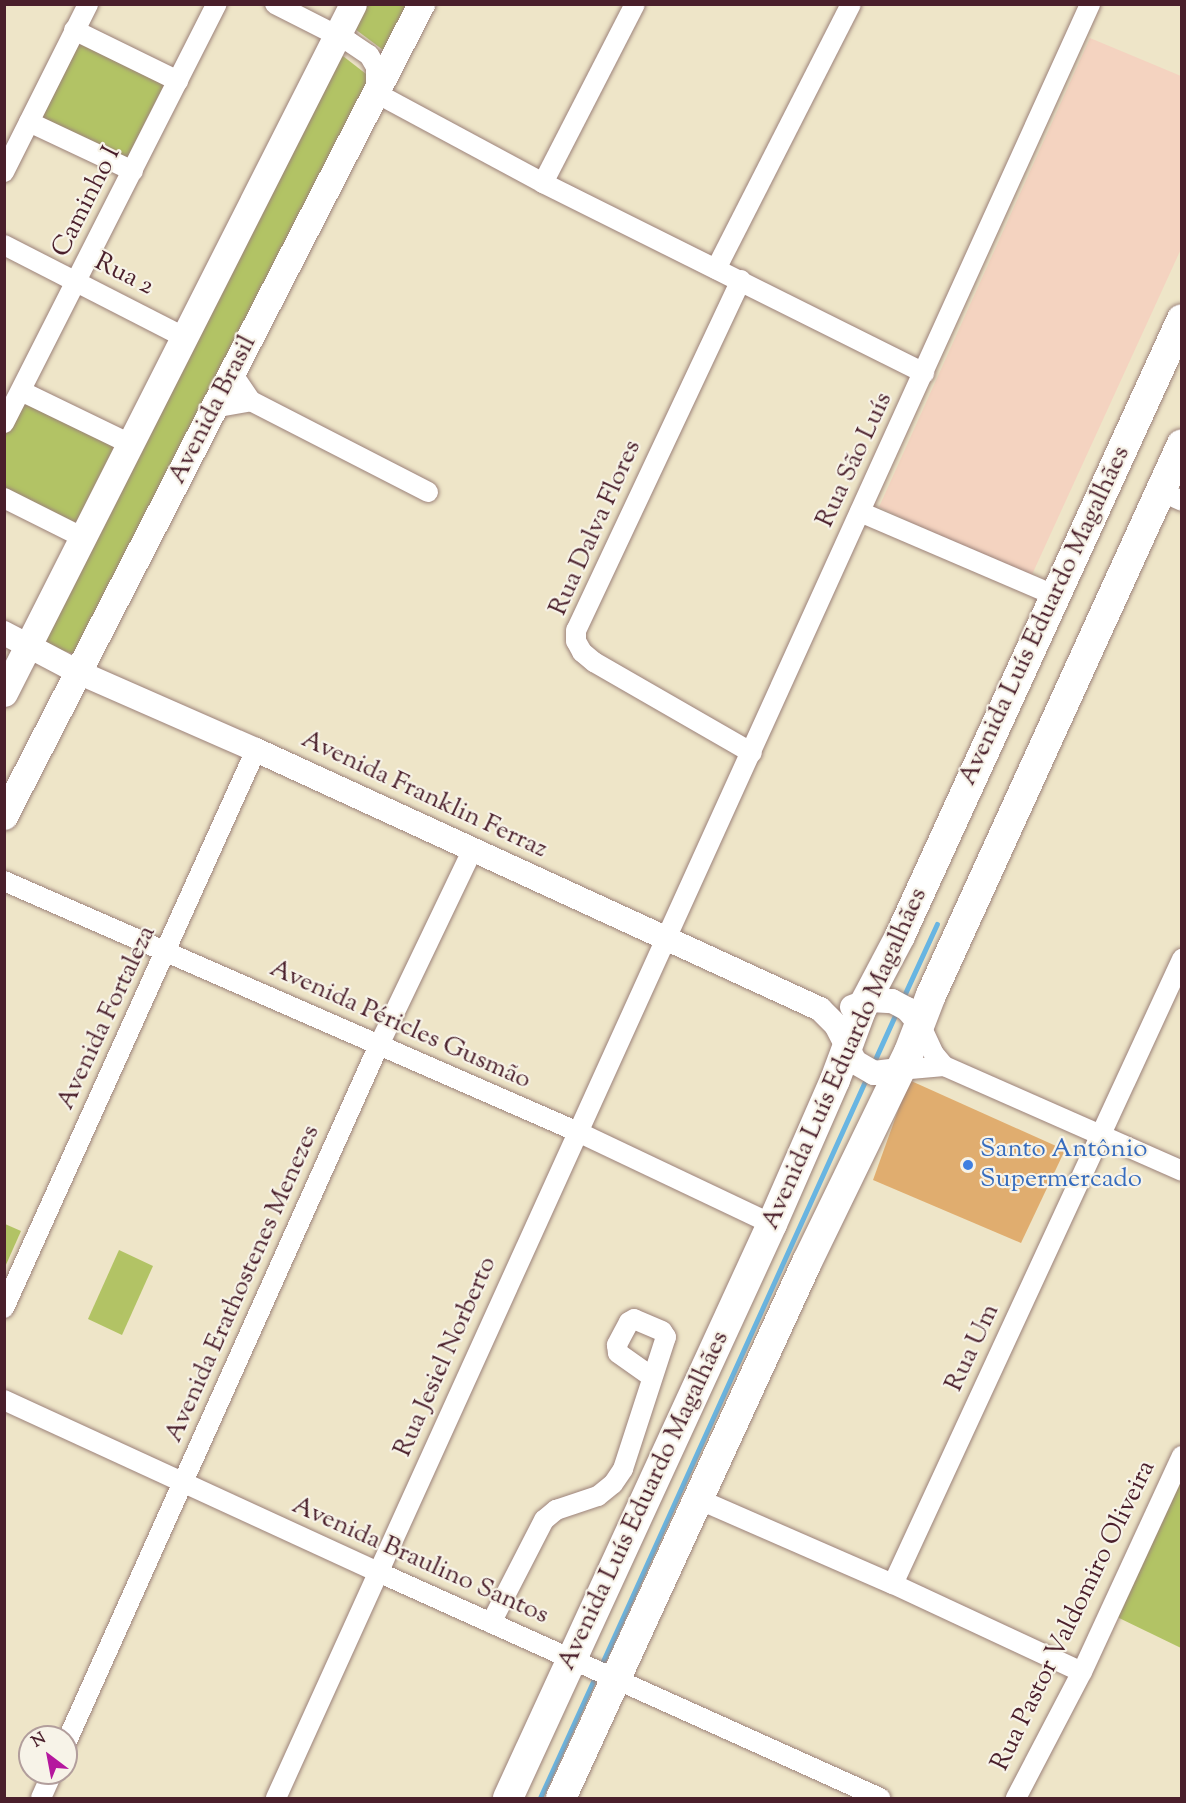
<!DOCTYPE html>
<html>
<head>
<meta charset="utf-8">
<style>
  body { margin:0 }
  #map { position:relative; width:1186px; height:1803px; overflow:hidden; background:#eee5c8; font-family:"Sorts Mill Goudy",serif }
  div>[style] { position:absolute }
  .built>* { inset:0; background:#f4d3c0 }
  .green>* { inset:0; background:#b2c365 }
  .stream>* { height:4.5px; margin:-2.25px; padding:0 2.25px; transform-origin:2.25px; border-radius:2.25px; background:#68b5e2 }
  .building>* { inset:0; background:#e0ad6f }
  .roads { filter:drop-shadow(0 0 2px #9c827a) drop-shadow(0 0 2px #9c827a) }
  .minor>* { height:20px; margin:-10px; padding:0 10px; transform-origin:10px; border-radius:10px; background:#fff }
  .tertiary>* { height:24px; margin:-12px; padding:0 12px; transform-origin:12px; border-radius:12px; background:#fff }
  .secondary>* { height:27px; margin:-13.5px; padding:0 13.5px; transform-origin:13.5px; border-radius:13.5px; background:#fff }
  .primary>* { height:30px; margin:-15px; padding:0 15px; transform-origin:15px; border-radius:15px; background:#fff }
  .dots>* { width:16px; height:16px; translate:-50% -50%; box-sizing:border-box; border:3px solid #f7f3e8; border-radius:50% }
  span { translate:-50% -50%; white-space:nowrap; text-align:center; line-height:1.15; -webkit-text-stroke:4.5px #f7f3e8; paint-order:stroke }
  .street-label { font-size:26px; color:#4a1f2b }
  .shop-label { font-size:26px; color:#366cbe }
  .left { translate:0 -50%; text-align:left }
  .frame { position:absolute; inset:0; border:6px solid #4a1f2b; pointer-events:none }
  .north { position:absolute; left:18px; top:1725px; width:60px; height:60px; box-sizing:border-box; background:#f7f3e8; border:2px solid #b29e9c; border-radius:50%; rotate:328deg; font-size:16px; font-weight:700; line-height:24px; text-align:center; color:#4a1f2b }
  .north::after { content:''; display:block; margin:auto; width:21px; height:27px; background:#b5179e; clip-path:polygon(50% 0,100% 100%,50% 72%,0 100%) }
</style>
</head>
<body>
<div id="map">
  <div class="built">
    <div style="clip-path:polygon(1090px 38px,1181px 76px,1181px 249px,1030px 579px,879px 507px)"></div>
  </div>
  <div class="green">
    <div style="clip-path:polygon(362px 5px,406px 5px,383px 50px,351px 26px)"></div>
    <div style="clip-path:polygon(76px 36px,166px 81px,125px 162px,35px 116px)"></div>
    <div style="clip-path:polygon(339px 53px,370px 77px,74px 654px,42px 644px)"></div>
    <div style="clip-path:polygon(21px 399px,118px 445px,78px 528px,5px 492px,4px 433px)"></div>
    <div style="clip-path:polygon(5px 1224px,21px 1231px,5px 1267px,4px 1267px)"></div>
    <div style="clip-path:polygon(119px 1250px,153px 1266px,122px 1335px,88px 1319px)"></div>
    <div style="clip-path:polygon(1181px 1471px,1181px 1648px,1117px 1617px)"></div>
  </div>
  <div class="stream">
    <div style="left:903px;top:998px;width:81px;rotate:-65.3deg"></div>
    <div style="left:873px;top:1064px;width:58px;rotate:-65.6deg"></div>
    <div style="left:600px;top:1668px;width:649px;rotate:-65.69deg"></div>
    <div style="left:540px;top:1798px;width:135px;rotate:-65.5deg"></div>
  </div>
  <div class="building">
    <div style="clip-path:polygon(909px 1080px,1065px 1150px,1021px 1243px,873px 1180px)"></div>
  </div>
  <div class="roads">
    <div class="minor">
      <div style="left:275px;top:4px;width:82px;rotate:26.9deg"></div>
      <div style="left:348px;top:41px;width:25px;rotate:34deg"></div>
      <div style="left:369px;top:55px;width:14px;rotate:60deg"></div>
      <div style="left:376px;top:67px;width:26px;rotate:90deg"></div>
      <div style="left:376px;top:93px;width:190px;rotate:28.3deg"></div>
      <div style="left:543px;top:183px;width:426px;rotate:26.5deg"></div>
      <div style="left:74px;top:30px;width:116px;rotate:26.1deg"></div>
      <div style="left:29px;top:122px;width:115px;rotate:25.2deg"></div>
      <div style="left:4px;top:172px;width:188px;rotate:-63.4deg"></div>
      <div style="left:543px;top:183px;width:201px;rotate:-62.8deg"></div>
      <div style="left:4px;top:245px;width:204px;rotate:27.1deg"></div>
      <div style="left:716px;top:269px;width:297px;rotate:-63deg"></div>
      <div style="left:741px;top:280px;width:387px;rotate:115.2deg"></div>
      <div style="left:576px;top:630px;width:11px;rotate:90deg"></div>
      <div style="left:576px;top:641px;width:13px;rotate:61deg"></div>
      <div style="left:582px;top:652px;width:16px;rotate:40deg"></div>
      <div style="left:594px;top:662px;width:182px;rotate:29.9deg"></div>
      <div style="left:232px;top:373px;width:34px;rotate:56deg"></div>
      <div style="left:251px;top:401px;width:199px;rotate:27.2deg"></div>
      <div style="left:21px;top:391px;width:121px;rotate:25.9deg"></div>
      <div style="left:213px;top:408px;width:39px;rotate:-10deg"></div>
      <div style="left:4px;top:423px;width:470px;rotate:-63.1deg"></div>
      <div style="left:1160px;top:491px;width:24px;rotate:24deg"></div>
      <div style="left:4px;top:498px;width:89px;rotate:26.6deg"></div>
      <div style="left:860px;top:512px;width:211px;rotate:23.2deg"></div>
      <div style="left:4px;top:881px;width:626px;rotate:23.62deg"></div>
      <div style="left:578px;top:1132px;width:215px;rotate:25.4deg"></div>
      <div style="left:920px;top:1024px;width:33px;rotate:65deg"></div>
      <div style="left:934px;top:1054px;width:16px;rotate:50deg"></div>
      <div style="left:899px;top:1070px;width:45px;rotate:-5.1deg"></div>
      <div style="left:944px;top:1066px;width:260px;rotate:23.8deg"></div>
      <div style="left:4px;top:1308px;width:612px;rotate:-65.7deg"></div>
      <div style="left:4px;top:1400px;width:412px;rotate:24.7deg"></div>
      <div style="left:378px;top:1572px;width:551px;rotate:24.24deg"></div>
      <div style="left:698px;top:1499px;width:213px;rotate:23.6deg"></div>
      <div style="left:893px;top:1584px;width:208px;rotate:25deg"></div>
      <div style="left:893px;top:1584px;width:689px;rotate:-65.18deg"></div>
      <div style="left:491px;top:1623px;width:116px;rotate:-62.8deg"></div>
      <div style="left:544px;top:1520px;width:16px;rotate:-40deg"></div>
      <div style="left:556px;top:1510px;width:44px;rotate:-18.4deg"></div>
      <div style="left:598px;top:1496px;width:19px;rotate:-39deg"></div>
      <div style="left:613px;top:1484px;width:18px;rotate:-56deg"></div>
      <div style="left:623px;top:1469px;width:139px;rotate:-72deg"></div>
      <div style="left:666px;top:1337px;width:7px;rotate:-124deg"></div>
      <div style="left:662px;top:1331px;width:30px;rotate:-157deg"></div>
      <div style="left:634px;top:1319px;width:6px;rotate:149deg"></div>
      <div style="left:629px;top:1322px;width:26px;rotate:118deg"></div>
      <div style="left:617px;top:1345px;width:8px;rotate:83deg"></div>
      <div style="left:618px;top:1353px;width:42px;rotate:35.2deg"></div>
      <div style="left:66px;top:1743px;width:765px;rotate:-65.85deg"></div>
      <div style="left:379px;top:1045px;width:217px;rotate:-64.4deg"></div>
      <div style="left:41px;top:1798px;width:27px;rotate:-66deg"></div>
      <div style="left:276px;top:1798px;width:1970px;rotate:-65.59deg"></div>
      <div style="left:1016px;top:1798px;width:142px;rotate:-62.4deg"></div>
      <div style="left:1082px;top:1672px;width:238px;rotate:-65.2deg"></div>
    </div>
    <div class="tertiary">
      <div style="left:4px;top:633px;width:84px;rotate:27.8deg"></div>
      <div style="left:78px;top:672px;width:194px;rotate:23.7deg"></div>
      <div style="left:256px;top:750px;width:621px;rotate:24.67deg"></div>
      <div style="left:820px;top:1009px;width:23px;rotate:45deg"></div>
      <div style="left:836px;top:1025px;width:42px;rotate:62.8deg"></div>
      <div style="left:855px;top:1062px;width:22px;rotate:30deg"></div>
      <div style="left:874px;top:1073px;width:25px;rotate:-7deg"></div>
      <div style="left:852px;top:1007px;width:19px;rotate:-21deg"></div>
      <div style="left:870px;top:1000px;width:22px;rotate:3deg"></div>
      <div style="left:892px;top:1001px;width:17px;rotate:28deg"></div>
      <div style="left:907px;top:1009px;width:20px;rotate:49deg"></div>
    </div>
    <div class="secondary">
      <div style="left:4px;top:693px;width:772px;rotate:-63.14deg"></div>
      <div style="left:4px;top:816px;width:913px;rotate:-62.82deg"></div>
    </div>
    <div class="primary">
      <div style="left:508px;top:1798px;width:632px;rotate:-65.3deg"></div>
      <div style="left:772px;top:1224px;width:157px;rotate:-66.4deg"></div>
      <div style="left:835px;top:1080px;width:75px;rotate:-69.6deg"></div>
      <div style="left:861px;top:1010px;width:84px;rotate:-62.2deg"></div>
      <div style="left:900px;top:936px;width:678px;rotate:-65.44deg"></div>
      <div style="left:561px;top:1798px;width:590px;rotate:-65.35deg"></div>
      <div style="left:807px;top:1262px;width:233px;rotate:-64.1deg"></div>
      <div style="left:909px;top:1052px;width:61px;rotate:-68.9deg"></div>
      <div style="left:931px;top:995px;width:605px;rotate:-65.51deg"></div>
    </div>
  </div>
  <div class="dots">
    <div style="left:968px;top:1165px;background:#3f7fe0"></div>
  </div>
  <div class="street-label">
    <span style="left:87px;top:202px;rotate:-63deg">Caminho I</span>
    <span style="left:124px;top:275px;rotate:27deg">Rua 2</span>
    <span style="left:213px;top:410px;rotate:-63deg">Avenida Brasil</span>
    <span style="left:855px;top:460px;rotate:-65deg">Rua São Luís</span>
    <span style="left:596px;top:528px;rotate:-66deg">Rua Dalva Flores</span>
    <span style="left:1045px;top:616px;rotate:-65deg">Avenida Luís Eduardo Magalhães</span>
    <span style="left:424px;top:795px;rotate:25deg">Avenida Franklin Ferraz</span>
    <span style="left:107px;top:1018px;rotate:-65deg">Avenida Fortaleza</span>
    <span style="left:400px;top:1025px;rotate:24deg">Avenida Péricles Gusmão</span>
    <span style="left:845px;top:1059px;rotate:-66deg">Avenida Luís Eduardo Magalhães</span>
    <span style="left:243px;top:1284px;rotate:-66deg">Avenida Erathostenes Menezes</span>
    <span style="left:973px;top:1348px;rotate:-65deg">Rua Um</span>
    <span style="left:446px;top:1357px;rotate:-66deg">Rua Jesiel Norberto</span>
    <span style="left:644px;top:1501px;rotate:-65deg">Avenida Luís Eduardo Magalhães</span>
    <span style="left:420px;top:1561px;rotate:24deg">Avenida Braulino Santos</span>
    <span style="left:1074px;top:1616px;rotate:-64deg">Rua Pastor Valdomiro Oliveira</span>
  </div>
  <div class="shop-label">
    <span class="left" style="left:980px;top:1165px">Santo Antônio<br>Supermercado</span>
  </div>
  <div class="frame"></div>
  <div class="north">N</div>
</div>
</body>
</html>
